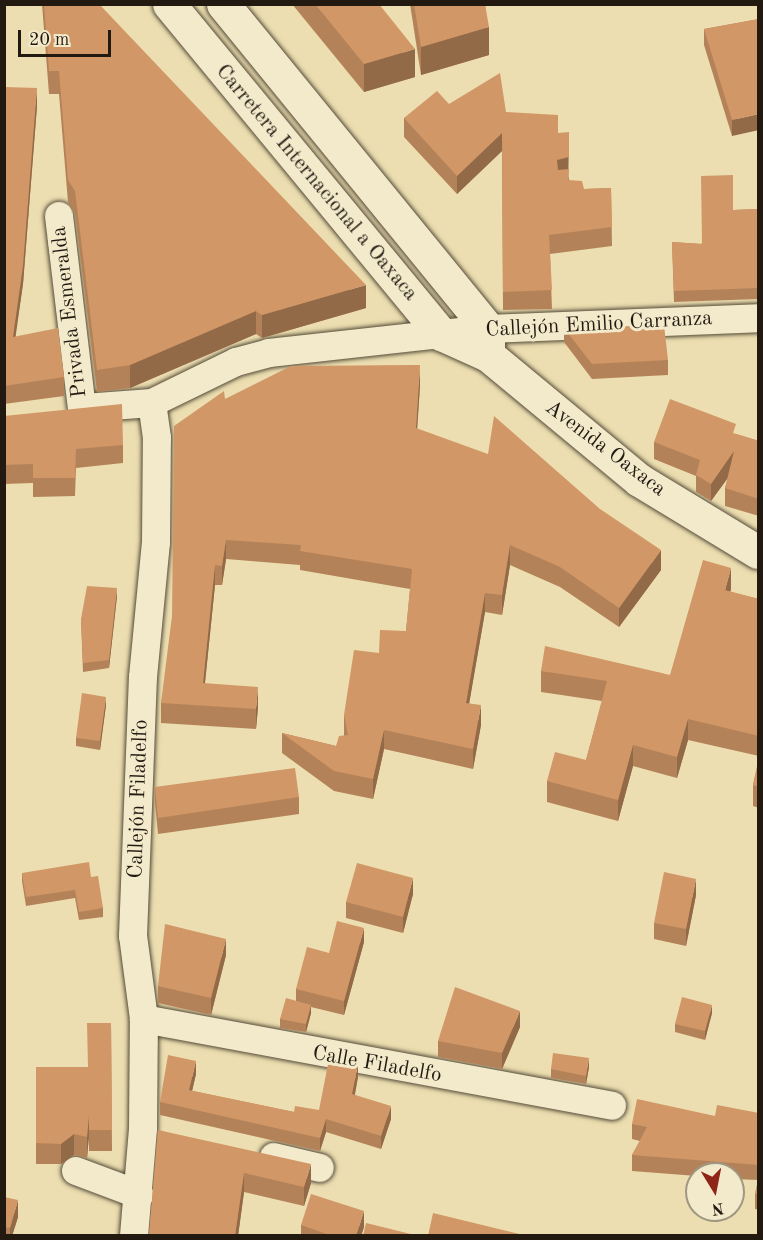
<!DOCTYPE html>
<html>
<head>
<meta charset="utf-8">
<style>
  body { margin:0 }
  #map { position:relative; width:763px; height:1240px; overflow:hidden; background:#ecdeb0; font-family:"Old Standard TT",serif }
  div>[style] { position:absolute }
  .roads { filter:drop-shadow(0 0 2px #544b39) drop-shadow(0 0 2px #544b39) }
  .minor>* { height:28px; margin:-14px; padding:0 14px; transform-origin:14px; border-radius:14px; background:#f3eacc }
  .tertiary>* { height:33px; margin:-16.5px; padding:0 16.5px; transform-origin:16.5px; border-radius:16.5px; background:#f3eacc }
  .wall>* { inset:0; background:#b48259 }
  .shaded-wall>* { inset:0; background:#926a48 }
  .building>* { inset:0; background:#d19767 }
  span { translate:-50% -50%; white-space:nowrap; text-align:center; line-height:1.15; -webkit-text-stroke:6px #f3eacc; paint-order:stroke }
  .street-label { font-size:21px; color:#221a11 }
  .frame { position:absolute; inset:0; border:6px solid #221a11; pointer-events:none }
  .north { position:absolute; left:685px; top:1162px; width:60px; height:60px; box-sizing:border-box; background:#f3eacc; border:2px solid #9f9781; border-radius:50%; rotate:170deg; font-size:16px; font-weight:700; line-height:24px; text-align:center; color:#221a11 }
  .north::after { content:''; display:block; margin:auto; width:21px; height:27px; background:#8f2418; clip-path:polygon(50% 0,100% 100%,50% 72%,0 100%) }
  .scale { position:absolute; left:18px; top:30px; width:93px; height:27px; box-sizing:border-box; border:3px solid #221a11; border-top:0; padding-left:8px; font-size:18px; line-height:21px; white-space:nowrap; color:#221a11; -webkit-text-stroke:4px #f3eacc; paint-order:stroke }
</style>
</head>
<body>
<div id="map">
  <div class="roads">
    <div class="minor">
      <div style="left:59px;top:216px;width:194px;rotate:83.2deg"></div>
      <div style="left:84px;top:408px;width:68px;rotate:-4.2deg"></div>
      <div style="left:152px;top:403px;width:93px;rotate:-26deg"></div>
      <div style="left:236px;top:362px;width:34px;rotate:-15deg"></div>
      <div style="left:269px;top:353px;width:220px;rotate:-6.3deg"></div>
      <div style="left:488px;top:329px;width:270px;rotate:-2.3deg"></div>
      <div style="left:144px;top:1019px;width:476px;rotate:10.5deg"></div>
      <div style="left:274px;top:1157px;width:47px;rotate:13.4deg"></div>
      <div style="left:76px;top:1171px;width:68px;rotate:20.6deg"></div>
      <div style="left:134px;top:1236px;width:108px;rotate:-85.2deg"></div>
      <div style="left:143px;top:1128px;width:109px;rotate:-89.5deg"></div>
      <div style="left:144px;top:1019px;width:84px;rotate:-97.5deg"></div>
      <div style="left:133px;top:936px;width:259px;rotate:-87.8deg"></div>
      <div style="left:143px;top:677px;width:135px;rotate:-84.5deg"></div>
      <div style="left:156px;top:543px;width:105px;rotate:-89.5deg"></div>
      <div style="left:157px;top:438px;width:35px;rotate:-98deg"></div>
    </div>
    <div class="tertiary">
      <div style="left:169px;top:4px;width:428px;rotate:50.5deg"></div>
      <div style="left:441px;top:334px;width:51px;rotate:24.1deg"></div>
      <div style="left:488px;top:355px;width:196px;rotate:39.6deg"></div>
      <div style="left:639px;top:480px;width:139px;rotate:31.2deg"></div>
      <div style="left:223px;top:4px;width:419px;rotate:50.8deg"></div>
      <div style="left:488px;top:329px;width:26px;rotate:90deg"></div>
    </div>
  </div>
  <div class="wall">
    <div style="clip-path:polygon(42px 4px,99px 4px,366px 308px,262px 338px,256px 334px,130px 388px,97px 392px,75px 214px,68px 202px,59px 94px,49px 94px)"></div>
    <div style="clip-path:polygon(292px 4px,379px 4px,415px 77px,364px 92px)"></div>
    <div style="clip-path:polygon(410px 4px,485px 4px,489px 55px,421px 75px)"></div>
    <div style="clip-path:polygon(759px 19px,732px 136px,704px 45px,704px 29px)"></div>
    <div style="clip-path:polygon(4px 87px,37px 106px,23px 284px,15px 336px,64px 377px,64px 396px,4px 404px)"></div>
    <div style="clip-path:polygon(449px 104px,506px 112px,558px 133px,569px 180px,584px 189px,611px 188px,612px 246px,550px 254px,552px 309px,503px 310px,502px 151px,457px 194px,404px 137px,404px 118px)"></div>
    <div style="clip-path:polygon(759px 209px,758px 299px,674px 302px,672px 242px,701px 244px,733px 210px)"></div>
    <div style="clip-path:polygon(564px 328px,668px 360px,668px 375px,592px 379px,564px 342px)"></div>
    <div style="clip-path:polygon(759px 332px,759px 365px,757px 365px,757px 349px)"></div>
    <div style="clip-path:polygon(420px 385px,417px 429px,661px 570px,619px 627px,560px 587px,510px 565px,502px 615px,485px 612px,469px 703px,481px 725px,473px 769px,384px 749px,373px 799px,334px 791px,282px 753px,282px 733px,336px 746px,344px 736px,344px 715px,379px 653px,406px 631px,410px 589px,300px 570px,300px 565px,226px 559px,222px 585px,215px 585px,205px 683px,258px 707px,256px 729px,161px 723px,161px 703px,225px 399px)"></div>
    <div style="clip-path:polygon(4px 416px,123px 445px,123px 463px,76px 468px,75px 496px,33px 497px,33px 483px,4px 484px)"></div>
    <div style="clip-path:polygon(736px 434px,759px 441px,759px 516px,725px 506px,725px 488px,728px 478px,711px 501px,696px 492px,696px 476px,654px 459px,654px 442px)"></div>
    <div style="clip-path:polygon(731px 589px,730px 592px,759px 599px,759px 756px,688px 740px,677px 778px,633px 766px,618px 821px,547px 802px,547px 781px,586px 760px,602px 701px,541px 692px,541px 671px,670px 675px)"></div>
    <div style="clip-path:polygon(117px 596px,109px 668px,83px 672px,81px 619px)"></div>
    <div style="clip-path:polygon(106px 705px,100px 750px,76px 746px,76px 738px)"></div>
    <div style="clip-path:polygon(759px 758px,759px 808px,753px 806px,753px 785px)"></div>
    <div style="clip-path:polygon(155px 787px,299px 797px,299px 814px,158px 834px,155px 803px)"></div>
    <div style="clip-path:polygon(22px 873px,91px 877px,103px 908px,103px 917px,79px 920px,75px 898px,26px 906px,22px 881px)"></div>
    <div style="clip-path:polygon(413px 894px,403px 933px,346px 918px,346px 902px)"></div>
    <div style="clip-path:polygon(696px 895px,686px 946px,654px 939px,654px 923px)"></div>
    <div style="clip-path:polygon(364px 942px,344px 1015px,311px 1007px,311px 1013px,306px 1032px,280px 1028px,280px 1019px,296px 1001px,296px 989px,329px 953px)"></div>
    <div style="clip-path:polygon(226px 955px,211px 1015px,158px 1003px,158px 986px)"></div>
    <div style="clip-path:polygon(712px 1013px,705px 1040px,675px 1032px,675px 1024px)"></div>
    <div style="clip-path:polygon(111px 1023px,112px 1151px,89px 1151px,89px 1136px,87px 1158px,74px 1155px,61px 1164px,36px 1164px,36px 1067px,88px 1067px)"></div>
    <div style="clip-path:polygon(520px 1027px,502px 1069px,438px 1057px,438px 1041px)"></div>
    <div style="clip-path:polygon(589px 1067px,586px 1084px,551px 1078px,551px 1069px)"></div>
    <div style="clip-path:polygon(196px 1074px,192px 1091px,294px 1112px,319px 1110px,358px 1077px,355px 1095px,391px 1119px,381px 1149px,326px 1132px,320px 1151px,160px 1115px,160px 1102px)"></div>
    <div style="clip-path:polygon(759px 1113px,759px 1210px,755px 1209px,755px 1194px,758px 1180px,733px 1179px,733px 1174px,697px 1174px,697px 1176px,632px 1171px,632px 1155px,640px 1141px,632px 1139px,632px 1124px,715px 1116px)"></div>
    <div style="clip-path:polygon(158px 1130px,311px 1183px,304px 1206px,244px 1192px,238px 1236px,149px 1236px)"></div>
    <div style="clip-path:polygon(4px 1197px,18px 1217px,12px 1236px,4px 1236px)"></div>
    <div style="clip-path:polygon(301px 1225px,364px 1227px,361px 1236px,301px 1236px)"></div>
  </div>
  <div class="shaded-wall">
    <div style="clip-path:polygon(489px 27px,489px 55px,421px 75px,421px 47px)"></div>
    <div style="clip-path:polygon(415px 49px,415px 77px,364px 92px,364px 64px)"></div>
    <div style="clip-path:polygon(37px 88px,37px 106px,23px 284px,13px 355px,13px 337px)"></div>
    <div style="clip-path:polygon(759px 114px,759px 130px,732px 136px,732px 120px)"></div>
    <div style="clip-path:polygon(569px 132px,568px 199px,557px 178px,557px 160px)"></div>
    <div style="clip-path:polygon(502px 133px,502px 151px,457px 194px,457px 176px)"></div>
    <div style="clip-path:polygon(366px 285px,366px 308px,262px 338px,262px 315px)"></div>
    <div style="clip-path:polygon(256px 311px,256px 334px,130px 388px,130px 365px)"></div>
    <div style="clip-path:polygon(420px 365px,420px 385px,416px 448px,416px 428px)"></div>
    <div style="clip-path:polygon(734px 451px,734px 469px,711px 501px,711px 484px)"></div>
    <div style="clip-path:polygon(226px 540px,226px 559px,222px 585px,222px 566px)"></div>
    <div style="clip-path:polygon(510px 545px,510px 565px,502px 615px,502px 595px)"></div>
    <div style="clip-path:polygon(661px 550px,661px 570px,619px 627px,619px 608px)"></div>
    <div style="clip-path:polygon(215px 565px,215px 585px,203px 702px,203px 683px)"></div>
    <div style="clip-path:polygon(731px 568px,731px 589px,725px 611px,725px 590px)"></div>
    <div style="clip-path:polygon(117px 588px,117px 596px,109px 668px,109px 660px)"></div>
    <div style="clip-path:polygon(485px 593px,485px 612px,466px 722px,466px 703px)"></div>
    <div style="clip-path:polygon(258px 687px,258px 707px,256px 729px,256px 709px)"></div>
    <div style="clip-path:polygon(106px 697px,106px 705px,100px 750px,100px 741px)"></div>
    <div style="clip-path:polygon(481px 705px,481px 725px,473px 769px,473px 749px)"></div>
    <div style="clip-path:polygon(688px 719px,688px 740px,677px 778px,677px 757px)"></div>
    <div style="clip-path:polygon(384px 730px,384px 749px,373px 799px,373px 779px)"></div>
    <div style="clip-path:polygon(633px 745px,633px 766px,618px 821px,618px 800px)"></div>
    <div style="clip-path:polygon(413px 878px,413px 894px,403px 933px,403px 917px)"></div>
    <div style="clip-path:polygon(696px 879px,696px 895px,686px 946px,686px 929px)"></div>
    <div style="clip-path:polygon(364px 928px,364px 942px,344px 1015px,344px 1001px)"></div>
    <div style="clip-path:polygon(226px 939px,226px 955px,211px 1015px,211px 998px)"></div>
    <div style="clip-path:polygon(311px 1005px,311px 1013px,306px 1032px,306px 1024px)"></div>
    <div style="clip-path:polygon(712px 1005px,712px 1013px,705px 1040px,705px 1031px)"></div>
    <div style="clip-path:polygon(520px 1011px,520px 1027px,502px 1069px,502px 1053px)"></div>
    <div style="clip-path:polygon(589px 1058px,589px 1067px,586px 1084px,586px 1076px)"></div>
    <div style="clip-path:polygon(196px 1061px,196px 1074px,189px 1104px,189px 1090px)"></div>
    <div style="clip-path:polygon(358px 1064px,358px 1077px,352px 1107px,352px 1094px)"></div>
    <div style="clip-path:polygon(391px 1106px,391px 1119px,381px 1149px,381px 1136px)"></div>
    <div style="clip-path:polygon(89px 1115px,89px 1136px,87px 1158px,87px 1137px)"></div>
    <div style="clip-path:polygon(326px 1119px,326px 1132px,320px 1151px,320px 1138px)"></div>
    <div style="clip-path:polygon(74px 1134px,74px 1155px,61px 1164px,61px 1144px)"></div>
    <div style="clip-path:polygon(311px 1164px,311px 1183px,304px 1206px,304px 1187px)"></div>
    <div style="clip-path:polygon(244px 1173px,244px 1192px,238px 1236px,235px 1236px)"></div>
    <div style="clip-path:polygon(18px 1200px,18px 1217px,12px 1236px,10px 1236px,10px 1228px)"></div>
    <div style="clip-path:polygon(364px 1211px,364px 1227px,361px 1236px,356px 1236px)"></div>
  </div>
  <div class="building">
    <div style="clip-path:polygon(44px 4px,99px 4px,366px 285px,262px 315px,256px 311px,130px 365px,97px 370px,75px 191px,68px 180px,59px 71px,49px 71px)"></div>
    <div style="clip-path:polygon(315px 4px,379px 4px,415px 49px,364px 64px)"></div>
    <div style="clip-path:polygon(414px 4px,485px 4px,489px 27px,421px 47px)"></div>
    <div style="clip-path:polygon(759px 19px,759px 114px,732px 120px,704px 29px)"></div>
    <div style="clip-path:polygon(500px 73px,506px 112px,558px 115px,558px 133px,569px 132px,569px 157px,557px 160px,558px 170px,569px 169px,568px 180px,582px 181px,584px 189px,611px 188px,612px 227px,549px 235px,552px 290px,503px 292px,502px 133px,457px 176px,404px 118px,437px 91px,449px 104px)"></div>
    <div style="clip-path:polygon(4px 87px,37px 88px,23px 266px,13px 337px,58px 328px,64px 377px,4px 386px)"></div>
    <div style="clip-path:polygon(733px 175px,733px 210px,759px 209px,758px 288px,674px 291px,672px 242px,702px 244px,701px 176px)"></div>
    <div style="clip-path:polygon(664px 325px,668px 360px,592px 364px,564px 328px)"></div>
    <div style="clip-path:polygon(759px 332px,759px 349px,757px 349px)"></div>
    <div style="clip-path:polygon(420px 365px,416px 428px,488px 454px,494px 416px,600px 509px,661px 550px,619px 608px,560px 567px,510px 545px,502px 595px,485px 593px,466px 703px,481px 705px,473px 749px,384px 730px,373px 779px,334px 771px,282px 733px,336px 746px,339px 736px,348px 735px,344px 715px,354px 650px,379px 653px,380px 630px,406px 631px,412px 569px,300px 551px,301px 545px,226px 540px,222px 566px,215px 565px,203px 683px,258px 687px,256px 709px,161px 703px,172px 616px,174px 426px,224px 391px,225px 399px,291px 366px)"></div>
    <div style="clip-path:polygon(670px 399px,736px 424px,733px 433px,759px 441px,759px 499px,725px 488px,734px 451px,711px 484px,696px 475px,700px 460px,654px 442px)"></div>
    <div style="clip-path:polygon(122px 404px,123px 445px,76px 449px,75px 478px,33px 478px,33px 464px,4px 465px,4px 416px)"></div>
    <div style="clip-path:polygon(703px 560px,731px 568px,725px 590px,759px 599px,759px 736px,688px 719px,677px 757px,633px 745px,618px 800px,547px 781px,555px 752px,586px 760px,607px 681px,541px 671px,545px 646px,670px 675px)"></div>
    <div style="clip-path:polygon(87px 586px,117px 588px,109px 660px,83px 663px,81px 619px)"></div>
    <div style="clip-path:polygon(82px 693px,106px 697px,100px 741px,76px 738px)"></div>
    <div style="clip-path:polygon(759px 758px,759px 787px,753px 785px)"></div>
    <div style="clip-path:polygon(295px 768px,299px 797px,158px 818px,155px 787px)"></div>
    <div style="clip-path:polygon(89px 862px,91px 877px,98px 876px,103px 908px,79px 912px,75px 890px,26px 897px,22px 873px)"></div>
    <div style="clip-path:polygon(357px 863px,413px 878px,403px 917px,346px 902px)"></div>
    <div style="clip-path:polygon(664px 872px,696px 879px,686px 929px,654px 923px)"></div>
    <div style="clip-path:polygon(337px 921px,364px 928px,344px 1001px,296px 989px,307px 947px,329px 953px)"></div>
    <div style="clip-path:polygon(165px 924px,226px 939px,211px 998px,158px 986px)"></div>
    <div style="clip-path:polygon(455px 987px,520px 1011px,502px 1053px,438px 1041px)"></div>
    <div style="clip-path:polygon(682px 997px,712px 1005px,705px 1031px,675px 1024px)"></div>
    <div style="clip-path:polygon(286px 998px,311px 1005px,306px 1024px,280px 1019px)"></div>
    <div style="clip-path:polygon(87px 1023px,111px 1023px,112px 1130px,89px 1130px,89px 1115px,87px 1137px,74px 1134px,61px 1144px,36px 1143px,36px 1067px,88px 1067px)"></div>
    <div style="clip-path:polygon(553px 1053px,589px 1058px,586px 1076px,551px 1069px)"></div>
    <div style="clip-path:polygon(168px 1055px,196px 1061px,189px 1090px,294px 1112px,295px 1106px,319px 1110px,329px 1059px,358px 1064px,352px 1094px,391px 1106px,381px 1136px,326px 1119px,320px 1138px,160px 1102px)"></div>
    <div style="clip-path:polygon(637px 1099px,715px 1116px,717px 1105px,759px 1113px,759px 1165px,632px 1155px,647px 1127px,632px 1124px)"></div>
    <div style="clip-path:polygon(158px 1130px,311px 1164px,304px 1187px,244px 1173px,235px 1236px,149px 1235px)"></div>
    <div style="clip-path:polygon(759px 1177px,759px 1195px,755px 1194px)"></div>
    <div style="clip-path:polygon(311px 1194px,364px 1211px,356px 1236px,332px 1236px,301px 1225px)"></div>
    <div style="clip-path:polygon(4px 1197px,18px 1200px,10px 1228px,4px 1227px)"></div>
    <div style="clip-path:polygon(433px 1213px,528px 1236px,428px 1236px)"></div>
    <div style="clip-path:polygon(366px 1223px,419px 1236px,363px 1236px)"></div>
  </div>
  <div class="street-label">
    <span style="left:316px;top:183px;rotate:50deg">Carretera Internacional a Oaxaca</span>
    <span style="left:70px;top:312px;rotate:-97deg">Privada Esmeralda</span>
    <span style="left:599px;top:325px;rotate:-3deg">Callejón Emilio Carranza</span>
    <span style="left:605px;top:449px;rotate:37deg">Avenida Oaxaca</span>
    <span style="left:139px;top:799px;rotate:-88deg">Callejón Filadelfo</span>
    <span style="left:377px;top:1065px;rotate:10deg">Calle Filadelfo</span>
  </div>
  <div class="frame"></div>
  <div class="north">N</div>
  <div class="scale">20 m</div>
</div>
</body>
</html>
